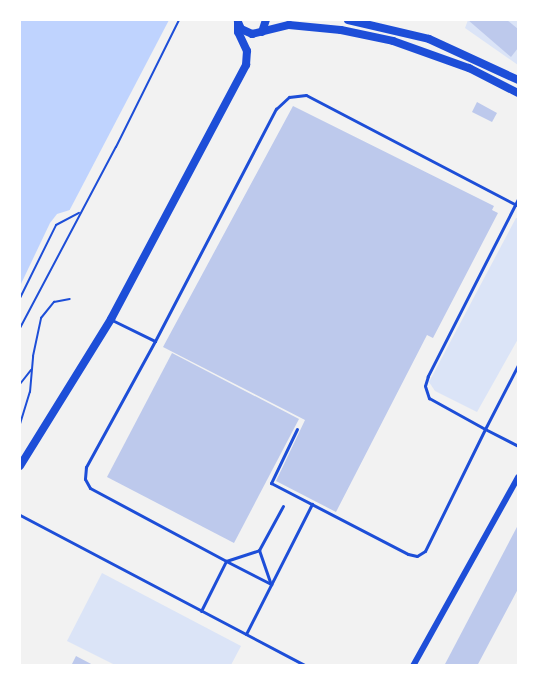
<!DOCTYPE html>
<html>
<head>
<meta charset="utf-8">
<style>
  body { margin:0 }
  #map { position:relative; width:538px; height:685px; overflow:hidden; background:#f2f2f2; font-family:"PT Serif",serif }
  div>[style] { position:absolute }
  .green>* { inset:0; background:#dbe4f7 }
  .water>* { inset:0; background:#bfd3fe }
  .pier>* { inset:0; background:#f2f2f2 }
  .building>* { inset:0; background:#bdc9ec }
  .path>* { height:2px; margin:-1px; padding:0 1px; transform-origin:1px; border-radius:1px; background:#1d4ed8 }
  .service>* { height:3px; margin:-1.5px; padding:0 1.5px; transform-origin:1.5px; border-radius:1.5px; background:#1d4ed8 }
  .minor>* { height:6px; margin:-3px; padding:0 3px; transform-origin:3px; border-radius:3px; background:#1d4ed8 }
  .tertiary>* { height:8px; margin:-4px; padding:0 4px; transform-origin:4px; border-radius:4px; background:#1d4ed8 }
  span { translate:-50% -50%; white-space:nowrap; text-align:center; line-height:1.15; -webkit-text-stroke:6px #fff; paint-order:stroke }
  .frame { position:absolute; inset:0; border:21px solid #fff; pointer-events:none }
</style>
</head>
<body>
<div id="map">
  <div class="green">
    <div style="clip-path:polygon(468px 20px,518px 20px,518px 65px,465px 28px)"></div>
    <div style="clip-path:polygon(516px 218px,518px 218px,518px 339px,477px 412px,435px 391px,429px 382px)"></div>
    <div style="clip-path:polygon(102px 573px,241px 646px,231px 665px,115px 665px,67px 641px)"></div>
  </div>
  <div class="water">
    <div style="clip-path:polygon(20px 20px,169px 20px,20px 305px)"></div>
  </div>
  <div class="pier">
    <div style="clip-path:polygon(73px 209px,22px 306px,20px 308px,20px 286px,50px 223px,57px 214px)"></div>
  </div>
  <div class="building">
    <div style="clip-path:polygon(468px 20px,507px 20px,518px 29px,518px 48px,511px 57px)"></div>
    <div style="clip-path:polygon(477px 102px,497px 113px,492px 122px,472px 112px)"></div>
    <div style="clip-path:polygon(293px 106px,494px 206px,492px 210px,498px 213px,433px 338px,427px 335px,336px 512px,276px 481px,305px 420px,163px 347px)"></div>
    <div style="clip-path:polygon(172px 353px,299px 419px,234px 543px,107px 477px)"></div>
    <div style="clip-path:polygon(518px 525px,518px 589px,477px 666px,444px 666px)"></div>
    <div style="clip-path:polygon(76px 656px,95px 666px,71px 666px)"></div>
  </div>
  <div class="path">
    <div style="left:20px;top:298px;width:81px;rotate:-63.7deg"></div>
    <div style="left:56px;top:225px;width:26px;rotate:-28deg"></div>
    <div style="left:20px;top:328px;width:205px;rotate:-62.1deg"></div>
    <div style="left:116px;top:147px;width:142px;rotate:-63.6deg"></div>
    <div style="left:20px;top:384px;width:18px;rotate:-52deg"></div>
    <div style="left:20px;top:424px;width:34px;rotate:-73deg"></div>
    <div style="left:30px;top:392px;width:36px;rotate:-85deg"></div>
    <div style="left:33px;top:356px;width:39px;rotate:-78deg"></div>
    <div style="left:41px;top:318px;width:21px;rotate:-51deg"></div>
    <div style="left:54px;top:302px;width:16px;rotate:-11deg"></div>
  </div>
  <div class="service">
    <div style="left:518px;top:199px;width:199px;rotate:117deg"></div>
    <div style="left:428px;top:376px;width:10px;rotate:107deg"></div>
    <div style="left:425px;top:386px;width:13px;rotate:72deg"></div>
    <div style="left:429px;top:398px;width:64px;rotate:29deg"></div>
    <div style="left:485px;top:429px;width:72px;rotate:-62.7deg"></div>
    <div style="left:112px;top:320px;width:48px;rotate:26deg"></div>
    <div style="left:155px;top:341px;width:262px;rotate:-62.5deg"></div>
    <div style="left:276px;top:109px;width:18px;rotate:-43deg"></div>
    <div style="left:289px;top:97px;width:17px;rotate:-7deg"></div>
    <div style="left:306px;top:95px;width:239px;rotate:27.6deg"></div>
    <div style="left:155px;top:341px;width:144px;rotate:118.7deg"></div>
    <div style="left:86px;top:467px;width:12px;rotate:95deg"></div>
    <div style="left:85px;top:479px;width:10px;rotate:61deg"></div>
    <div style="left:90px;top:488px;width:154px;rotate:28.2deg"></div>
    <div style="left:226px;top:561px;width:35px;rotate:-18deg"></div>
    <div style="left:259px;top:550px;width:36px;rotate:71deg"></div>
    <div style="left:297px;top:429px;width:60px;rotate:115.7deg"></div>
    <div style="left:271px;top:483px;width:154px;rotate:27.4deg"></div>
    <div style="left:408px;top:554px;width:9px;rotate:13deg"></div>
    <div style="left:417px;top:556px;width:9px;rotate:-32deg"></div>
    <div style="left:425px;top:551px;width:136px;rotate:-63.8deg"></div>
    <div style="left:485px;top:429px;width:37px;rotate:27deg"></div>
    <div style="left:20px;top:515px;width:324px;rotate:27.8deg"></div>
    <div style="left:259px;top:550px;width:50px;rotate:-61.4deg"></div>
    <div style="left:201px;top:611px;width:56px;rotate:-63.4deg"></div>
    <div style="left:226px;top:561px;width:51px;rotate:27.1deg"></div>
    <div style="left:246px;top:634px;width:146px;rotate:-63.1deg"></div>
  </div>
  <div class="minor">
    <div style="left:413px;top:666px;width:216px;rotate:-60.9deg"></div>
  </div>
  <div class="tertiary">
    <div style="left:348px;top:20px;width:83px;rotate:13.2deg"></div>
    <div style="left:429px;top:39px;width:98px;rotate:24.7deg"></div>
    <div style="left:238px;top:22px;width:8px;rotate:67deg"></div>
    <div style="left:241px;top:29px;width:12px;rotate:24deg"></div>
    <div style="left:252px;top:34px;width:38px;rotate:-14deg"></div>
    <div style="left:289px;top:25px;width:52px;rotate:5.5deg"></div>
    <div style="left:341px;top:30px;width:53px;rotate:11.9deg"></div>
    <div style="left:393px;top:41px;width:81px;rotate:19.6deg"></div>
    <div style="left:469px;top:68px;width:55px;rotate:27deg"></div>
    <div style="left:262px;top:32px;width:13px;rotate:-72deg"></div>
    <div style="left:20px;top:466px;width:173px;rotate:-58.2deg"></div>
    <div style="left:111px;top:319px;width:288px;rotate:-62deg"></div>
    <div style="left:246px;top:65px;width:14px;rotate:-86deg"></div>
    <div style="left:247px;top:51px;width:21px;rotate:-115deg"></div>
    <div style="left:238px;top:32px;width:12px;rotate:-90deg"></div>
  </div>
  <div class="frame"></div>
</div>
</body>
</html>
